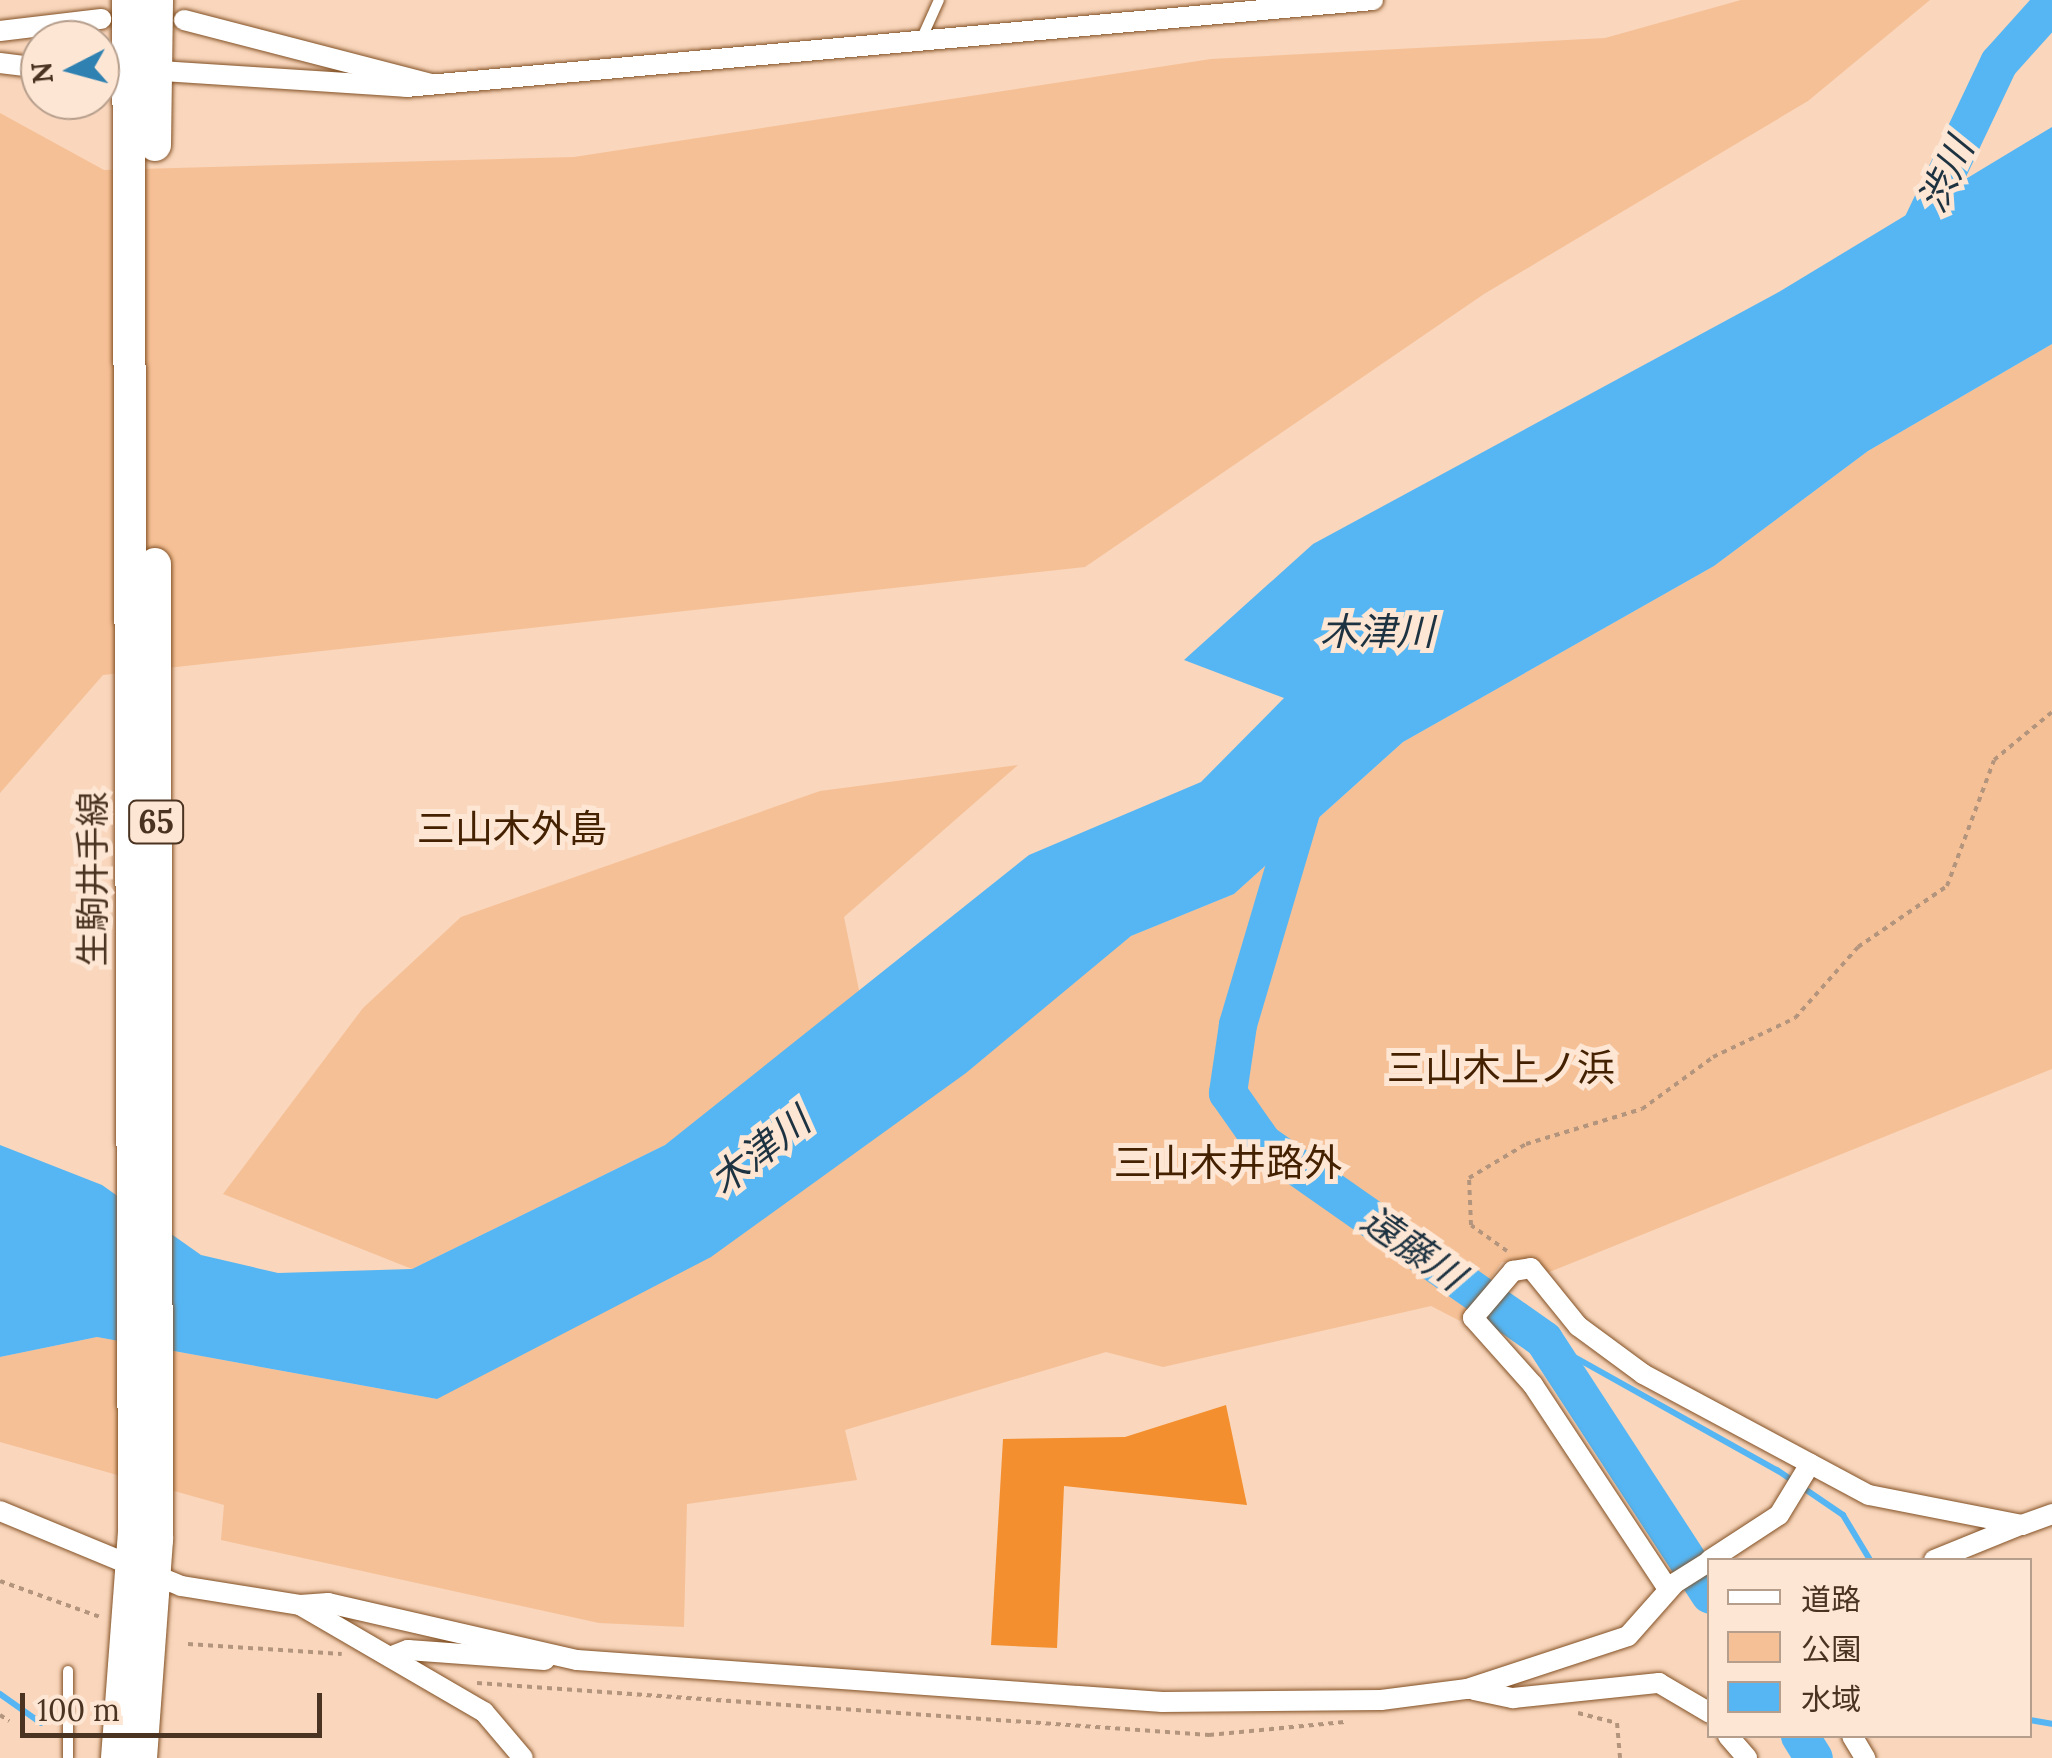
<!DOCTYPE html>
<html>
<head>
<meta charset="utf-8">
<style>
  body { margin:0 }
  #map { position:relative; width:2052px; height:1758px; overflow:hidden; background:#f9d6bc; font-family:Lora,"Noto Sans JP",serif }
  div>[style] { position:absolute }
  .green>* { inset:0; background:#f6c096 }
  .forest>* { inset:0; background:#f38f2e }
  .water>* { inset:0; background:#55b6f3 }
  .stream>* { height:6px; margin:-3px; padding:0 3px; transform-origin:3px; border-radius:3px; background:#55b6f3 }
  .river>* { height:38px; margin:-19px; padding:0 19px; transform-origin:19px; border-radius:19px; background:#55b6f3 }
  .path>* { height:4px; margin-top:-2px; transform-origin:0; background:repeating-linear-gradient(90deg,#b3957e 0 5px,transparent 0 10px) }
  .roads { filter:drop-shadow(0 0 2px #825125) drop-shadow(0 0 2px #825125) }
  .service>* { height:10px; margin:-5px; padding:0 5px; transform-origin:5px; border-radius:5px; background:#fff }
  .minor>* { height:20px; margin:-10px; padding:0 10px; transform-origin:10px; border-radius:10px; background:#fff }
  .primary>* { height:32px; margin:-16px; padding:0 16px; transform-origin:16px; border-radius:16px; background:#fff }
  span { translate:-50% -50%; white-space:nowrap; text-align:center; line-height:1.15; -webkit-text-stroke:10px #fee6d4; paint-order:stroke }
  .shield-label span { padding:2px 8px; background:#fee6d4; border:2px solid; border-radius:8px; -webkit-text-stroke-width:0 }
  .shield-label { font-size:32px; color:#4a3321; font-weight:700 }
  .street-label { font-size:35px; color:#4a3321 }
  .water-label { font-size:38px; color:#1e3341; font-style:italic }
  .neighbourhood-label { font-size:38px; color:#442100 }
  .legend { position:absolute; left:1707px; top:1558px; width:325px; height:180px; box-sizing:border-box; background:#fee6d4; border:2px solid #b69e8c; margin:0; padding:12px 18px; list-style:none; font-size:30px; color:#4a3321 }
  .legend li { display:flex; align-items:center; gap:20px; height:50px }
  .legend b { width:50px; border:2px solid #b69e8c }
  .north { position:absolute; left:20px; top:20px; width:100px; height:100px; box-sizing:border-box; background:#fee6d4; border:2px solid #b69e8c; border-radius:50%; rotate:264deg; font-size:28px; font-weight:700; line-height:40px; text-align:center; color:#4a3321 }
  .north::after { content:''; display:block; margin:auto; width:35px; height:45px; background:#2f81b1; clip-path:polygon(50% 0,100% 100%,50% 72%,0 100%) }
  .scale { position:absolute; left:20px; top:1693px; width:302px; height:45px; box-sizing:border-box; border:5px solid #4a3321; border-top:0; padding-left:12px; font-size:30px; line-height:35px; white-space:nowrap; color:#4a3321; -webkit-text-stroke:8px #fee6d4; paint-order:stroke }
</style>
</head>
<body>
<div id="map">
  <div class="green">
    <div style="clip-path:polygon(1741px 0,1930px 0,1808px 101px,1484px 294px,1085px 567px,103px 675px,0 793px,0 113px,104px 170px,574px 157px,1211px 59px,1605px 38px)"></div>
    <div style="clip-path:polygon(2052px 344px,2052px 1069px,1547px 1273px,1538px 1261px,1502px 1262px,1460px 1321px,1431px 1306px,1163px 1367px,1106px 1352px,845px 1430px,857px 1480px,687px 1504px,684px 1627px,599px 1623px,221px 1540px,224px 1505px,0 1442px,0 1357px,97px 1337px,437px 1399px,880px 1132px,1131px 936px,1234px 894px,1403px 742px,1714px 566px,1868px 451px)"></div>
    <div style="clip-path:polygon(1018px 765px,844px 917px,860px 995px,665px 1145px,412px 1269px,223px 1194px,363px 1008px,461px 917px,820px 791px)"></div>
  </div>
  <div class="forest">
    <div style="clip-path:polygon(1226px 1405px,1247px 1505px,1064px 1486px,1057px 1648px,991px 1645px,1003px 1439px,1125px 1437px)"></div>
  </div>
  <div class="water">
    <div style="clip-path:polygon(2052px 127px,2052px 344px,1868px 451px,1714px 566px,1403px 742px,1234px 894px,1131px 936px,966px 1073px,711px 1257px,437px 1399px,97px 1337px,0 1357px,0 1145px,102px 1185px,201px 1255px,278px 1273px,412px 1269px,665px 1145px,1029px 855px,1201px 782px,1284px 698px,1184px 660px,1313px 544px,1777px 293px)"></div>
  </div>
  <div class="stream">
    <div style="left:1544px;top:1340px;width:267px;rotate:29.2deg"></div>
    <div style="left:1777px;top:1470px;width:80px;rotate:34.3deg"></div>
    <div style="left:1843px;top:1515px;width:52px;rotate:59deg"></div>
    <div style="left:0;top:1694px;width:50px;rotate:35.3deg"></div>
    <div style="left:2030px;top:1720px;width:22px;rotate:10deg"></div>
  </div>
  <div class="river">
    <div style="left:1914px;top:242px;width:198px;rotate:-64.6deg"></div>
    <div style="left:1999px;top:63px;width:79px;rotate:-48.1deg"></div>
    <div style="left:1306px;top:795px;width:240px;rotate:106.5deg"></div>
    <div style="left:1238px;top:1025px;width:69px;rotate:98.4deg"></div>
    <div style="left:1228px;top:1093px;width:61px;rotate:55deg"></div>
    <div style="left:1263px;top:1143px;width:343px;rotate:35deg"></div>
    <div style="left:1544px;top:1340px;width:304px;rotate:56.9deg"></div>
    <div style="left:1800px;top:1736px;width:26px;rotate:58deg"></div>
  </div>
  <div class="path">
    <div style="left:1507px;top:1251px;width:44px;rotate:-144.2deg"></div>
    <div style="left:1471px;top:1225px;width:47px;rotate:-92.4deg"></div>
    <div style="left:1469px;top:1178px;width:66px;rotate:-30.8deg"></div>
    <div style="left:1526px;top:1144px;width:121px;rotate:-16.8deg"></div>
    <div style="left:1642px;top:1109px;width:88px;rotate:-36.2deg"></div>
    <div style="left:1713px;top:1057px;width:91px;rotate:-25.4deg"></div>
    <div style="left:1795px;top:1018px;width:95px;rotate:-48.4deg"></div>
    <div style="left:1858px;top:947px;width:108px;rotate:-34.4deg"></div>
    <div style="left:1947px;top:886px;width:134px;rotate:-69.5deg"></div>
    <div style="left:1994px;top:760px;width:75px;rotate:-39.6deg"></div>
    <div style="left:0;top:1581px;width:109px;rotate:19.8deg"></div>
    <div style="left:188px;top:1644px;width:154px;rotate:3.7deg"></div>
    <div style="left:477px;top:1683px;width:734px;rotate:4.06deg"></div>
    <div style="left:1209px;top:1735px;width:136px;rotate:-5.5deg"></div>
    <div style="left:1578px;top:1713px;width:40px;rotate:14.4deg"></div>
    <div style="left:1617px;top:1723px;width:35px;rotate:85deg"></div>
    <div style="left:0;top:1715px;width:11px;rotate:34deg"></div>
  </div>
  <div class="roads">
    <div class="service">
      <div style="left:921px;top:40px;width:44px;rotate:-65.8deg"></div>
      <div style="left:68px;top:1671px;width:87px;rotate:90deg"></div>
    </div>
    <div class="minor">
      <div style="left:184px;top:20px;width:256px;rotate:14.5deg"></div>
      <div style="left:0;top:31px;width:102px;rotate:-6.8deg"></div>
      <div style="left:0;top:63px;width:40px;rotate:7.1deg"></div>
      <div style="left:100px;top:67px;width:307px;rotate:3.7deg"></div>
      <div style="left:406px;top:87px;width:971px;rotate:-5.14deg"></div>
      <div style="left:0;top:1511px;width:196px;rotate:22.5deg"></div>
      <div style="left:181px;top:1586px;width:121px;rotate:9.1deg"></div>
      <div style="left:300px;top:1605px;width:213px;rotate:30.2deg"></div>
      <div style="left:484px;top:1712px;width:60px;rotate:49.7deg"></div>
      <div style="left:1710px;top:1560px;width:82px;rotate:-33.1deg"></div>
      <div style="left:1779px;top:1515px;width:60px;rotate:-58.7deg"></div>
      <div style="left:1934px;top:1560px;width:93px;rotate:-22.1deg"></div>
      <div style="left:1668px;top:1589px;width:245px;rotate:-123.5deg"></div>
      <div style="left:1533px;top:1385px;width:90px;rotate:-131.8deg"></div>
      <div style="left:1473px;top:1318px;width:62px;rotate:-49.6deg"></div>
      <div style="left:1513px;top:1271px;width:18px;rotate:-9deg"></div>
      <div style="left:1531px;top:1268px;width:75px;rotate:51deg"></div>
      <div style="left:1578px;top:1326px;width:81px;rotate:36.4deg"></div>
      <div style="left:1643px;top:1374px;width:256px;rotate:28.2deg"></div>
      <div style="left:1869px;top:1495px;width:156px;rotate:11.1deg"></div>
      <div style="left:2022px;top:1525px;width:32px;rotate:-20deg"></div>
      <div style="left:300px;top:1605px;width:28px;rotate:-4deg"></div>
      <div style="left:328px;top:1603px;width:255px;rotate:12.9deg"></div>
      <div style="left:577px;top:1660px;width:587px;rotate:4.11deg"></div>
      <div style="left:1162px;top:1702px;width:219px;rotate:-0.5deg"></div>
      <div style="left:1381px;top:1700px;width:87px;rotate:-7.3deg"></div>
      <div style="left:1467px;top:1689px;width:169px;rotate:-18.2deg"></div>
      <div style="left:1628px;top:1636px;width:71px;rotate:-48.4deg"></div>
      <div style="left:1675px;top:1583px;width:41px;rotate:-32.2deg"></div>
      <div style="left:392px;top:1656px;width:17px;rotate:-21deg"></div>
      <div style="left:408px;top:1650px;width:137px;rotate:4.2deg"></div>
      <div style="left:1474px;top:1690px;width:40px;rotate:12deg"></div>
      <div style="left:1513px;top:1698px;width:147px;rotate:-5.9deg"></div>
      <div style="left:1659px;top:1683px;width:59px;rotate:30.5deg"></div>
      <div style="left:1728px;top:1736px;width:29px;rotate:49deg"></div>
      <div style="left:1852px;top:1736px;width:26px;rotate:59deg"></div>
    </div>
    <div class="primary">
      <div style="left:155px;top:145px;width:145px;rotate:-89.2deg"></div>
      <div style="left:117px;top:1758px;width:225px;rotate:-85.7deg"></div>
      <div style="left:134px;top:1534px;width:1534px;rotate:-90.22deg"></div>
      <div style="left:141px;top:1758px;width:219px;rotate:-85.8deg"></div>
      <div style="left:157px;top:1540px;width:976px;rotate:-90.12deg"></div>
    </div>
  </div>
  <div class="shield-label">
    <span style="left:156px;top:822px">65</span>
  </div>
  <div class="street-label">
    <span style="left:93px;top:879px;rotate:-90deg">生駒井手線</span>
  </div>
  <div class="water-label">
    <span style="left:1946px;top:175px;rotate:-65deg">渋川</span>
    <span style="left:1377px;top:632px">木津川</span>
    <span style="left:760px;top:1151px;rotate:-38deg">木津川</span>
    <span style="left:1413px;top:1248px;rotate:35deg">遠藤川</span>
  </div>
  <div class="neighbourhood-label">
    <span style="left:512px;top:829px">三山木外島</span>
    <span style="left:1501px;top:1068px">三山木上ノ浜</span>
    <span style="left:1228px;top:1163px">三山木井路外</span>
  </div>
  <ul class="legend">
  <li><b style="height:12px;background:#fff"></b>道路</li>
  <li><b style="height:28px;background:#f6c096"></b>公園</li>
  <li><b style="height:28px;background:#55b6f3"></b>水域</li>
  </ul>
  <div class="north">N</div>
  <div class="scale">100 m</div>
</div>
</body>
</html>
